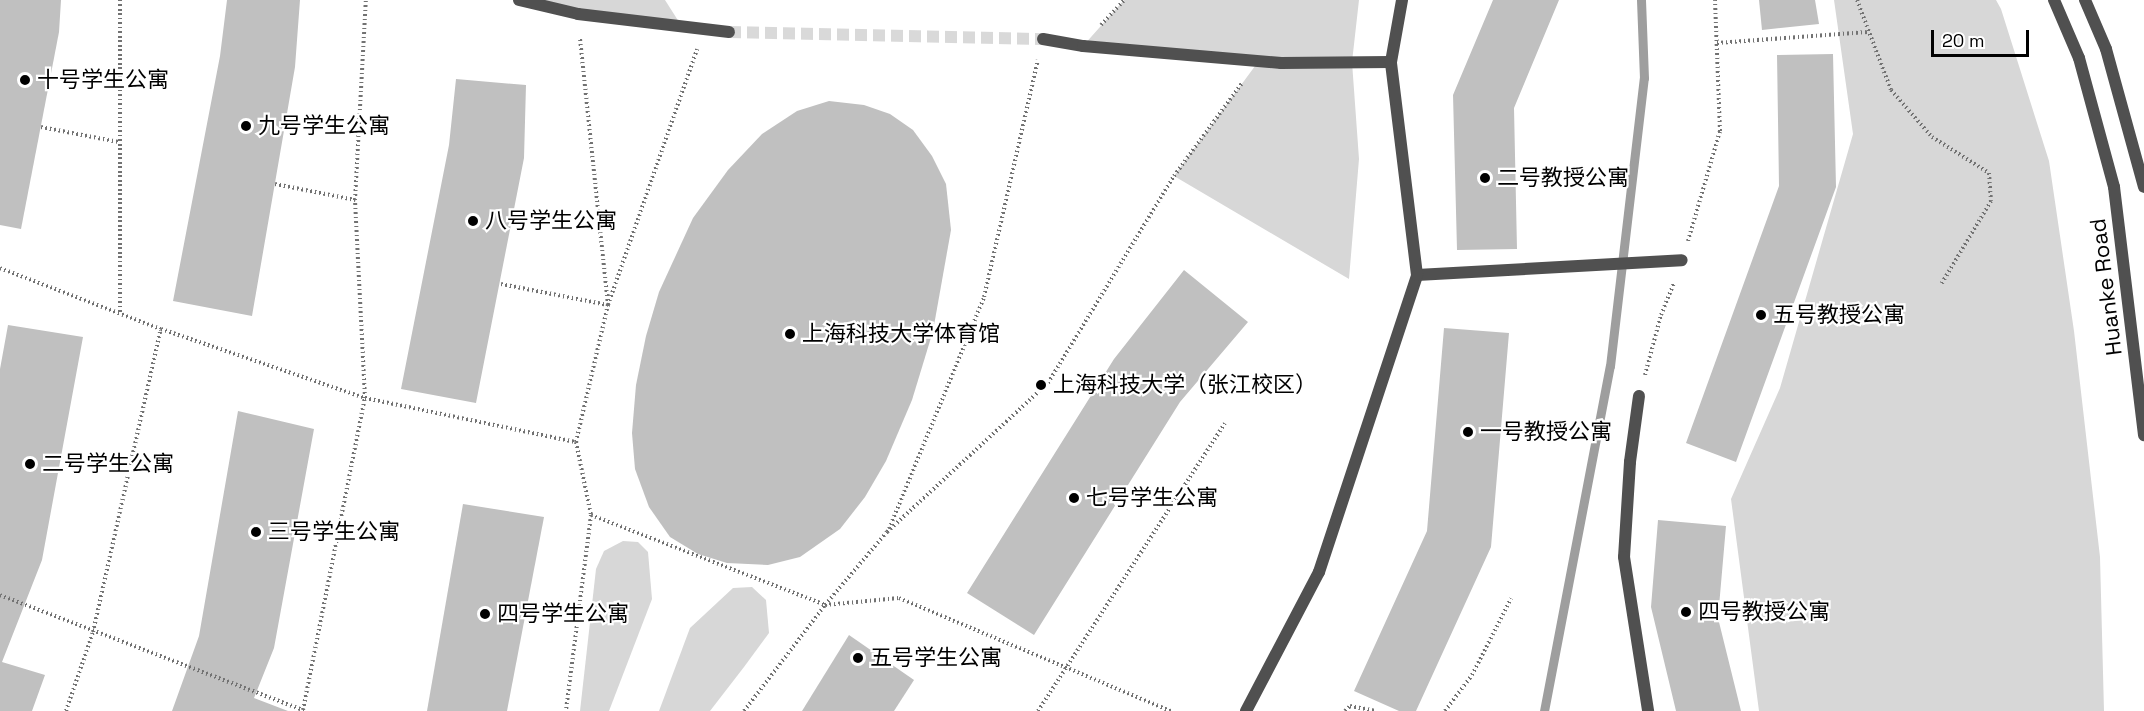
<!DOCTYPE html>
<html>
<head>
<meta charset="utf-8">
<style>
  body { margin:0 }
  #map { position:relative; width:2144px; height:711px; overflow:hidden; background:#fff; font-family:"Space Grotesk","Noto Sans SC",sans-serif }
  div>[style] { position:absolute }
  .green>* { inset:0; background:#d7d7d7 }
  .stream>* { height:9px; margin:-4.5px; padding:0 4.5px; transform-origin:4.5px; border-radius:4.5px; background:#9e9e9e }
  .building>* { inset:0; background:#c0c0c0 }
  .minor-tunnel>* { height:12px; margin-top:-6px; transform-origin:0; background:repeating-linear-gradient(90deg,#d9d9d9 0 12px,transparent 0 18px) }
  .path>* { height:4px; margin-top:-2px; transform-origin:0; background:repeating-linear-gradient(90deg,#727272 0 1.5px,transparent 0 4.5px) }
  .minor>* { height:12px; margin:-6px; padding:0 6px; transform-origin:6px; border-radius:6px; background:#505050 }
  .tertiary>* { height:12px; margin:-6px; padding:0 6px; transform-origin:6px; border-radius:6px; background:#505050 }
  .path-bridge>* { height:4px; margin-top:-2px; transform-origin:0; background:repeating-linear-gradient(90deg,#727272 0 1.5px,transparent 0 4.5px) }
  .dots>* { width:16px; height:16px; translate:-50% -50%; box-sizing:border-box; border:3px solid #fff; border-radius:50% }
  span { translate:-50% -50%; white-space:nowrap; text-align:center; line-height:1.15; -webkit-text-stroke:4.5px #fff; paint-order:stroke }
  .poi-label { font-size:22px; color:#000 }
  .left { translate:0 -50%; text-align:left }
  .street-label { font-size:22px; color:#000 }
  .scale { position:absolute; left:1931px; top:30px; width:98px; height:27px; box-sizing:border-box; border:3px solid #000; border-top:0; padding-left:8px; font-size:18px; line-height:21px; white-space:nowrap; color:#000; -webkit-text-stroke:4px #fff; paint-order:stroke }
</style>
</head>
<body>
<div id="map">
  <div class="green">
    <div style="clip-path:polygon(538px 0,665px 0,679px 22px,578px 12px)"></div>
    <div style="clip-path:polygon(1124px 0,1359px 0,1352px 62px,1359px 159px,1349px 279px,1174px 176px,1258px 62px,1083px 46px)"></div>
    <div style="clip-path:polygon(1834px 0,1996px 0,2001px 9px,2049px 161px,2074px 331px,2100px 557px,2104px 711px,1759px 711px,1731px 499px,1780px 388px,1853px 134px)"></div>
    <div style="clip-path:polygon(623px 541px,638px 542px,648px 552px,652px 599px,609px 711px,580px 711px,596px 569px,604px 551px)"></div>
    <div style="clip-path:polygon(752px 587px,766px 600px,769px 633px,744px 667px,710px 711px,659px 711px,690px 628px,733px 588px)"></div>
  </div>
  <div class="stream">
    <div style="left:1544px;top:711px;width:351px;rotate:-79.2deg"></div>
    <div style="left:1610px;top:366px;width:290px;rotate:-83.3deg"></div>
    <div style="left:1644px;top:78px;width:78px;rotate:-92.2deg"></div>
  </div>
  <div class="building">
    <div style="clip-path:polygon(0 0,61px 0,59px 32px,21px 229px,0 225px)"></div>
    <div style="clip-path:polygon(227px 0,300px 0,295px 67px,252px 316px,173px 301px,220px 56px)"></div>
    <div style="clip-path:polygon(1493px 0,1559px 0,1514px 108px,1517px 249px,1457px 250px,1453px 95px)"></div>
    <div style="clip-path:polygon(1759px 0,1815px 0,1819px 24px,1762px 30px)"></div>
    <div style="clip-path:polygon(1833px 54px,1836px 187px,1736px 462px,1686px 443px,1779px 186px,1777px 55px)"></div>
    <div style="clip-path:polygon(456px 79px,526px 85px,524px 158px,476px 403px,401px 389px,449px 145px)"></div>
    <div style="clip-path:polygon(829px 101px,864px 105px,890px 114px,913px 130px,932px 156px,946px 184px,951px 230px,933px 331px,912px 400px,886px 461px,865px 497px,840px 529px,800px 557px,768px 565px,727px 563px,698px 554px,670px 537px,649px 507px,635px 469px,632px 433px,636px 385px,646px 336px,659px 292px,693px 218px,728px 170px,762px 134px,797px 111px)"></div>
    <div style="clip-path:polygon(1184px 270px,1248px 322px,1180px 402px,1034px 635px,967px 593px,1114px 359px)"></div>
    <div style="clip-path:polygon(8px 325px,83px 337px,42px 560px,2px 662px,45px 675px,32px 711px,0 711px,0 369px)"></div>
    <div style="clip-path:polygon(1444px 328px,1509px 333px,1491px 547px,1416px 711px,1399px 711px,1354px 691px,1427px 531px)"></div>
    <div style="clip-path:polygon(238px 411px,314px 429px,274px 648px,254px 698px,288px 711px,172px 711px,199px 636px)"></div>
    <div style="clip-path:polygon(463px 504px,544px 517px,507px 711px,427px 711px)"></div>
    <div style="clip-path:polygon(1658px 520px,1726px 526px,1718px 618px,1741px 711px,1676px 711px,1651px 607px)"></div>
    <div style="clip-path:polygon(849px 635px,914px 680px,894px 711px,802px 711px)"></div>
  </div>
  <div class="minor-tunnel">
    <div style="left:729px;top:32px;width:314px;rotate:1.3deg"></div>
  </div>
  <div class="path">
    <div style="left:120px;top:0;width:313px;rotate:90deg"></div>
    <div style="left:1857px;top:0;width:96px;rotate:69.3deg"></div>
    <div style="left:1891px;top:90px;width:62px;rotate:48.9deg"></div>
    <div style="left:1932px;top:137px;width:67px;rotate:32.3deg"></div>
    <div style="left:1989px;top:173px;width:28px;rotate:86deg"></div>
    <div style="left:1991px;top:201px;width:96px;rotate:120.9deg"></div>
    <div style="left:1101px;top:25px;width:34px;rotate:-47deg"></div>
    <div style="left:1717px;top:43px;width:151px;rotate:-4.2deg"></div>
    <div style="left:41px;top:127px;width:79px;rotate:10.9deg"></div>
    <div style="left:275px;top:184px;width:82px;rotate:11.3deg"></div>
    <div style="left:1688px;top:241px;width:115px;rotate:-73.8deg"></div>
    <div style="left:1720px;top:131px;width:131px;rotate:-92.2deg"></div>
    <div style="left:0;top:268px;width:172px;rotate:20.8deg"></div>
    <div style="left:161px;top:329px;width:215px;rotate:18.7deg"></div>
    <div style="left:365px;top:398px;width:216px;rotate:11.8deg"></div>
    <div style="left:576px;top:442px;width:75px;rotate:78.4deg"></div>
    <div style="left:591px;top:515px;width:198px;rotate:97.3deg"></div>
    <div style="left:501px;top:284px;width:109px;rotate:11.1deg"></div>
    <div style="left:608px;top:305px;width:271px;rotate:-70.8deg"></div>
    <div style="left:1645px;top:375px;width:62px;rotate:-75.1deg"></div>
    <div style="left:1661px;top:315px;width:35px;rotate:-68deg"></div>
    <div style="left:576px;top:442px;width:141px;rotate:-76.9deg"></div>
    <div style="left:608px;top:305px;width:269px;rotate:-96deg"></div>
    <div style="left:889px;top:529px;width:251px;rotate:-67.7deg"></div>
    <div style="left:984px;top:297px;width:243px;rotate:-77.2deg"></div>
    <div style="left:0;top:595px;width:327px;rotate:20.8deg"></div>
    <div style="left:825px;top:605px;width:74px;rotate:-5.4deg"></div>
    <div style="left:899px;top:598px;width:295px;rotate:22.6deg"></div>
    <div style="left:303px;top:710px;width:318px;rotate:-78.8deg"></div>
    <div style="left:365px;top:398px;width:198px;rotate:-92.9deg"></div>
    <div style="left:355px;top:200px;width:200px;rotate:-86.9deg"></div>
    <div style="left:66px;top:711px;width:83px;rotate:-71.1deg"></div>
    <div style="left:93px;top:632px;width:311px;rotate:-77.4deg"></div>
    <div style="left:744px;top:711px;width:133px;rotate:-52.6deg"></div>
    <div style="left:825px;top:605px;width:96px;rotate:-49.7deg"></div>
    <div style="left:887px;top:532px;width:219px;rotate:-42.8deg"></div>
    <div style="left:1048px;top:383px;width:242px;rotate:-58.7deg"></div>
    <div style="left:1174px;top:176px;width:115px;rotate:-53.8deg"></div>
    <div style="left:1038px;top:711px;width:343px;rotate:-57deg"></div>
    <div style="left:1345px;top:711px;width:7px;rotate:-45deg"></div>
    <div style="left:1350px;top:706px;width:25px;rotate:11deg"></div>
    <div style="left:1445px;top:711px;width:45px;rotate:-53.1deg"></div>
    <div style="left:1472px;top:675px;width:86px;rotate:-63.1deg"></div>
  </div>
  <div class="minor">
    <div style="left:519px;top:0;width:61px;rotate:13.3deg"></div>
    <div style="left:578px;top:14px;width:152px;rotate:6.8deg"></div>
    <div style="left:1043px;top:39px;width:41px;rotate:9.9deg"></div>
    <div style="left:1083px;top:46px;width:199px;rotate:4.9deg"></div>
    <div style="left:1281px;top:63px;width:110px;rotate:-0.5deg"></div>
    <div style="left:1391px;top:62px;width:63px;rotate:-79.9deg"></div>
    <div style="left:1417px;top:275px;width:265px;rotate:-3.2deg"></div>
    <div style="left:1639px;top:396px;width:67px;rotate:97.8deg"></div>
    <div style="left:1630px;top:462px;width:95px;rotate:93.6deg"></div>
    <div style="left:1624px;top:557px;width:156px;rotate:81.1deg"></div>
    <div style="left:1246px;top:711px;width:157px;rotate:-62.3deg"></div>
    <div style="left:1319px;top:572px;width:313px;rotate:-71.7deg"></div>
    <div style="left:1417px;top:275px;width:215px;rotate:-97deg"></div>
  </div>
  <div class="tertiary">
    <div style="left:2054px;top:0;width:63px;rotate:66.7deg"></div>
    <div style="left:2079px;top:58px;width:134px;rotate:74.8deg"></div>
    <div style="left:2114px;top:187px;width:250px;rotate:83.1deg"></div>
    <div style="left:2085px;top:0;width:53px;rotate:66.8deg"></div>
    <div style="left:2106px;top:49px;width:143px;rotate:74.6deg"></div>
  </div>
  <div class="path-bridge">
    <div style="left:591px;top:515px;width:251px;rotate:21deg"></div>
  </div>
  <div class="dots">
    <div style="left:25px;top:80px;background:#000"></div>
    <div style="left:246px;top:126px;background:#000"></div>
    <div style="left:1485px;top:178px;background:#000"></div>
    <div style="left:473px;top:221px;background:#000"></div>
    <div style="left:1761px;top:315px;background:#000"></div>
    <div style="left:790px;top:334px;background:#000"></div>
    <div style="left:1041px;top:385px;background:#000"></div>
    <div style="left:1468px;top:432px;background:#000"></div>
    <div style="left:30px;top:464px;background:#000"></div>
    <div style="left:1074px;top:498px;background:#000"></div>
    <div style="left:256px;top:532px;background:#000"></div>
    <div style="left:1686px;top:612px;background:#000"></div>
    <div style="left:485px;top:614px;background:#000"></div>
    <div style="left:858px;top:658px;background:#000"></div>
  </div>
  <div class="poi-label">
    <span class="left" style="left:37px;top:80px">十号学生公寓</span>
    <span class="left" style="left:258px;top:126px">九号学生公寓</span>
    <span class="left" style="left:1497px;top:178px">二号教授公寓</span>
    <span class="left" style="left:485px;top:221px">八号学生公寓</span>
    <span class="left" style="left:1773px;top:315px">五号教授公寓</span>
    <span class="left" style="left:802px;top:334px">上海科技大学体育馆</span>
    <span class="left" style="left:1053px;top:385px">上海科技大学（张江校区）</span>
    <span class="left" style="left:1480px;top:432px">一号教授公寓</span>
    <span class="left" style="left:42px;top:464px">二号学生公寓</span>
    <span class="left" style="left:1086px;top:498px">七号学生公寓</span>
    <span class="left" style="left:268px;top:532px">三号学生公寓</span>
    <span class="left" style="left:1698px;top:612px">四号教授公寓</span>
    <span class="left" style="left:497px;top:614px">四号学生公寓</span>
    <span class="left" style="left:870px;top:658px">五号学生公寓</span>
  </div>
  <div class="street-label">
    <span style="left:2106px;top:287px;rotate:-97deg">Huanke Road</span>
  </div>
  <div class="scale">20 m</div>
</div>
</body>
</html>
